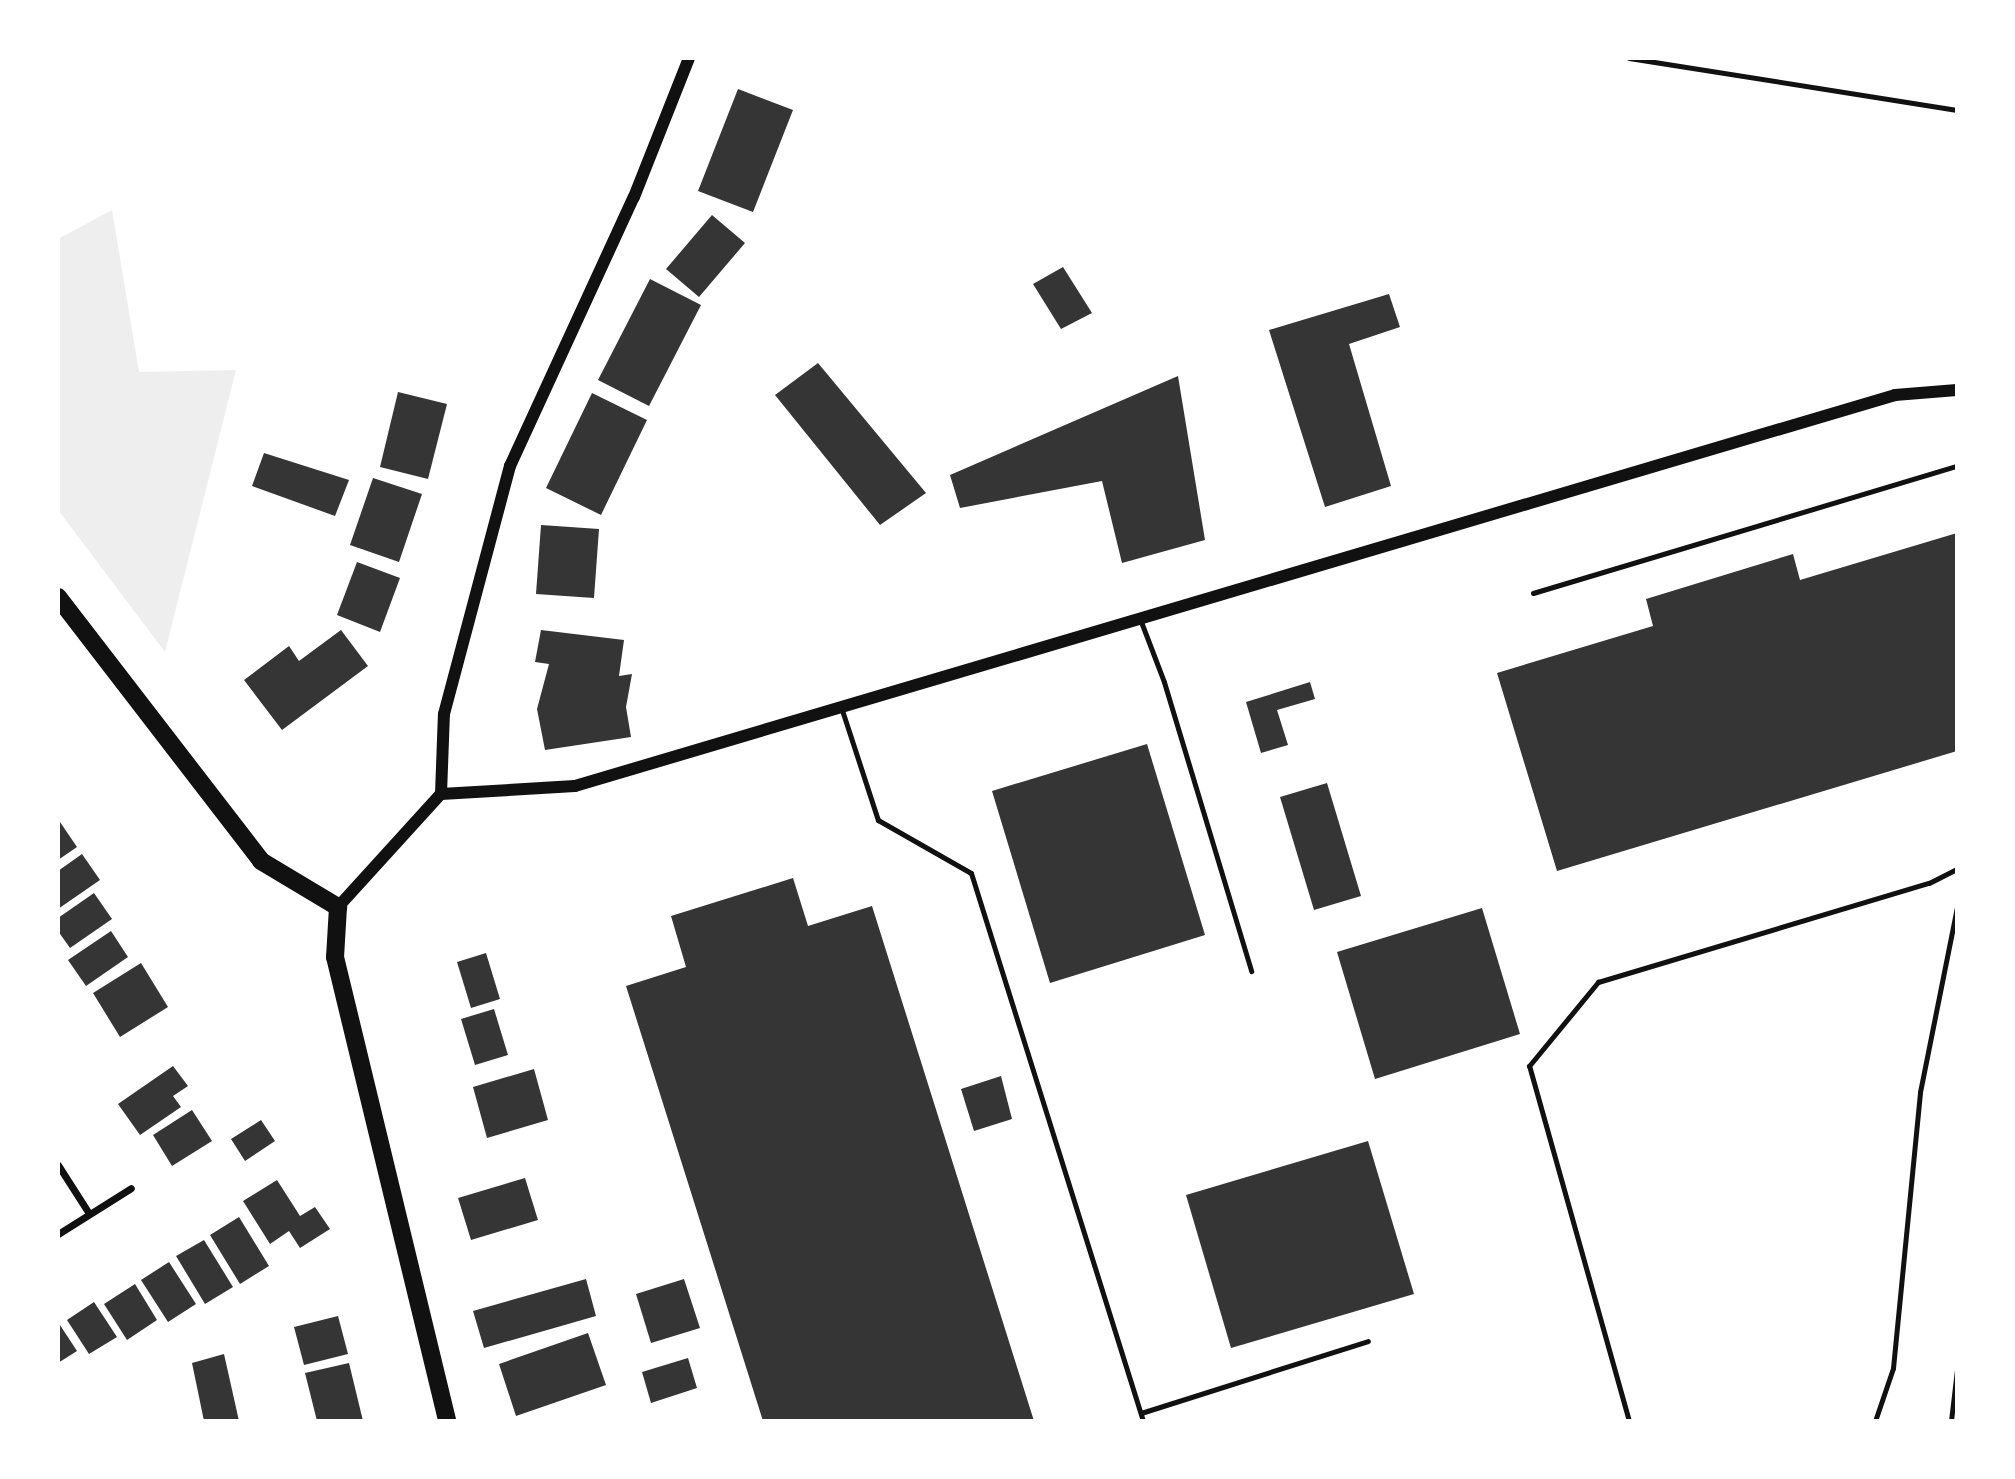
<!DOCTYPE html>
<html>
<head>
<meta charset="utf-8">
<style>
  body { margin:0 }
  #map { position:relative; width:2015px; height:1479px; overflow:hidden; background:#fff; font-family:Georgia,serif }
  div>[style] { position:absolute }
  .green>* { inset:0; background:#eee }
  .building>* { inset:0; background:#353535 }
  .path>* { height:4.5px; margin:-2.25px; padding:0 2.25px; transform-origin:2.25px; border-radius:2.25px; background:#111 }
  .service>* { height:5px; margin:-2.5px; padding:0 2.5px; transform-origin:2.5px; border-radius:2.5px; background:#111 }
  .minor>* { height:7px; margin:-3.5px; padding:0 3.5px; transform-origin:3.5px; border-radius:3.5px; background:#111 }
  .tertiary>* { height:12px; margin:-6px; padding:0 6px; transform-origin:6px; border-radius:6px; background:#111 }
  .primary>* { height:18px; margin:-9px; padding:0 9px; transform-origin:9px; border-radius:9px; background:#111 }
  span { translate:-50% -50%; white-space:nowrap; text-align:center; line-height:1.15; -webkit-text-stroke:5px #fff; paint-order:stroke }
  .frame { position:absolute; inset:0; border:60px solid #fff; pointer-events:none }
</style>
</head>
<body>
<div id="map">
  <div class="green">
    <div style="clip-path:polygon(112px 210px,139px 372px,236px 370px,165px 652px,58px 510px,58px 239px)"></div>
  </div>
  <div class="building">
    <div style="clip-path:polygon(738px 89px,793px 110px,753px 212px,698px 191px)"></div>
    <div style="clip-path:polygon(712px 215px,745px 243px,699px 297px,666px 269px)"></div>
    <div style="clip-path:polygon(1063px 267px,1092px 313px,1061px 329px,1033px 284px)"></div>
    <div style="clip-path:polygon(650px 279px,701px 305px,649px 406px,598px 380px)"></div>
    <div style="clip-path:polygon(1389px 294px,1400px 327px,1349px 344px,1391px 486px,1325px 507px,1269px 330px)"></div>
    <div style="clip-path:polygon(818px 363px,926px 493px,880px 525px,775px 395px)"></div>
    <div style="clip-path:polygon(1178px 376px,1205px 540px,1122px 563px,1102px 481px,960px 508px,950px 475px)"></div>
    <div style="clip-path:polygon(398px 392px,447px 404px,428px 479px,380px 467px)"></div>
    <div style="clip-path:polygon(592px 393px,647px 420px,601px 515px,546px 488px)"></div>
    <div style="clip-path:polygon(264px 453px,349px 480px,335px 516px,252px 486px)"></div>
    <div style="clip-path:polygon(373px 478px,422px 494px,399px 562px,350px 545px)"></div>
    <div style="clip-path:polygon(541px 525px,599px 529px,594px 598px,536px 594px)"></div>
    <div style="clip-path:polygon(1957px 533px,1957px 751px,1557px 871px,1497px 673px,1653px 626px,1646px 599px,1793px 554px,1800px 580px)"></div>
    <div style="clip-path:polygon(357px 562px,400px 578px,380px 632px,337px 615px)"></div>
    <div style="clip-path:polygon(341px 630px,368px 666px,282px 730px,244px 680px,289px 646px,299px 661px)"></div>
    <div style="clip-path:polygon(541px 630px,624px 640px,619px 676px,632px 674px,626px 707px,631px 737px,545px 750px,537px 709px,549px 664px,535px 662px)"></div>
    <div style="clip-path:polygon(1310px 682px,1315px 699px,1277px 710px,1288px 745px,1261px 753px,1246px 702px)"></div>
    <div style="clip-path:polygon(1147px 744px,1205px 935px,1050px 983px,992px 791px)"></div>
    <div style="clip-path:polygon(1327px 783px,1361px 896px,1314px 910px,1280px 797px)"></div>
    <div style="clip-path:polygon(58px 819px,77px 847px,58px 860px)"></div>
    <div style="clip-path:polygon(82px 854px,100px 880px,58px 909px,58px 871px)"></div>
    <div style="clip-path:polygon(793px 878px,808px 926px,872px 906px,1034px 1421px,763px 1421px,626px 986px,686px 967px,671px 916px)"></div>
    <div style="clip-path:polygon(94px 893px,112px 919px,70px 948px,58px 931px,58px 918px)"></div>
    <div style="clip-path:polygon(1482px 908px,1520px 1034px,1375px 1079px,1337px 952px)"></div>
    <div style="clip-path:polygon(111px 931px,128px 957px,86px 986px,68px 960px)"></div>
    <div style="clip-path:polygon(486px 953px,500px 999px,471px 1008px,457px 962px)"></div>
    <div style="clip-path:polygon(141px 963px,168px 1007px,120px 1037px,93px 993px)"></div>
    <div style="clip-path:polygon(494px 1009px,508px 1055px,475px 1065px,461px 1019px)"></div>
    <div style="clip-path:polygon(173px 1066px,188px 1086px,173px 1096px,181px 1107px,140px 1135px,118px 1104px)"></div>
    <div style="clip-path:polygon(534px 1069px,548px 1120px,487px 1138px,473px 1087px)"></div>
    <div style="clip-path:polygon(1001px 1076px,1012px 1119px,974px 1131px,961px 1089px)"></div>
    <div style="clip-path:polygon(192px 1110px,212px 1141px,172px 1166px,153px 1135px)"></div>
    <div style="clip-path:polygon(261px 1120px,275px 1141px,245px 1161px,231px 1139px)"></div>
    <div style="clip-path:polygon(1368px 1141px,1414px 1294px,1231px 1348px,1186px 1195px)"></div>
    <div style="clip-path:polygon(525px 1178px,538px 1220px,471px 1240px,458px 1198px)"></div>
    <div style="clip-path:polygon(277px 1180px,300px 1216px,315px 1207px,330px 1229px,300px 1248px,289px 1231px,270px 1244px,243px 1201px)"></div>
    <div style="clip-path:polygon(239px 1217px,269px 1266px,240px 1284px,210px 1235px)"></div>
    <div style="clip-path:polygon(204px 1240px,233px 1287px,205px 1304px,176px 1256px)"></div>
    <div style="clip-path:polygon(169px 1262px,196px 1304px,168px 1322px,141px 1280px)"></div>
    <div style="clip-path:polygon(586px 1279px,596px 1316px,484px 1348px,473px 1311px)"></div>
    <div style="clip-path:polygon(684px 1279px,700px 1328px,651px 1343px,636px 1294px)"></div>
    <div style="clip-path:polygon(135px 1284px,157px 1320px,127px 1340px,104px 1304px)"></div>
    <div style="clip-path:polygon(94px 1302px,117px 1337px,89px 1354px,67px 1320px)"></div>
    <div style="clip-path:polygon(338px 1316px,348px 1354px,304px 1365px,294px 1327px)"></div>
    <div style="clip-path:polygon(58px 1322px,77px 1351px,58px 1363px)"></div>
    <div style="clip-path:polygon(588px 1333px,606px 1385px,516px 1416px,499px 1364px)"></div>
    <div style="clip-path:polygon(224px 1354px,239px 1421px,204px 1421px,192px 1363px)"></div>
    <div style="clip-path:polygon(688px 1358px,697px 1388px,651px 1403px,642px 1372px)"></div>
    <div style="clip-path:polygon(349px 1363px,363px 1421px,317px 1421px,305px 1373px)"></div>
  </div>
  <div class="path">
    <div style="left:1951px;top:1421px;width:51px;rotate:-83.3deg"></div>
  </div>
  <div class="service">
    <div style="left:1629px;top:58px;width:332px;rotate:9deg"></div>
    <div style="left:1533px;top:593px;width:443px;rotate:-16.7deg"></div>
    <div style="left:1140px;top:619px;width:67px;rotate:69.1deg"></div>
    <div style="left:1164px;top:682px;width:302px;rotate:73.2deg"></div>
    <div style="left:841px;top:707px;width:119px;rotate:71.9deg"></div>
    <div style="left:878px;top:820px;width:107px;rotate:29.7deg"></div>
    <div style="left:971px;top:873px;width:574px;rotate:72.57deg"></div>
    <div style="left:1141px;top:1413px;width:238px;rotate:-17.6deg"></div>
    <div style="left:1629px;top:1421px;width:369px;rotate:-105.7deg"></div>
    <div style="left:1529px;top:1066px;width:109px;rotate:-50.6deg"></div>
    <div style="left:1598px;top:982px;width:345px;rotate:-16.7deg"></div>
    <div style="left:1929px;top:883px;width:31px;rotate:-27deg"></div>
    <div style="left:1875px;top:1421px;width:56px;rotate:-71.2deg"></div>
    <div style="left:1893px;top:1368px;width:277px;rotate:-84.4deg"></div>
    <div style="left:1920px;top:1092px;width:190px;rotate:-78.7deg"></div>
  </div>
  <div class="minor">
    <div style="left:58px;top:1165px;width:56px;rotate:57.4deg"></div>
    <div style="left:58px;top:1234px;width:86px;rotate:-32.2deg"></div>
  </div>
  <div class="tertiary">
    <div style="left:441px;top:794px;width:134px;rotate:-3.4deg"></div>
    <div style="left:575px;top:786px;width:1377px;rotate:-16.5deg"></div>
    <div style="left:1895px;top:395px;width:62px;rotate:-4.6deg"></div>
    <div style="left:338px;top:907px;width:153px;rotate:-47.7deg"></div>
    <div style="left:441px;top:794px;width:80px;rotate:-87.9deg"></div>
    <div style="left:444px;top:714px;width:257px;rotate:-75.1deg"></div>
    <div style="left:510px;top:466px;width:296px;rotate:-65.3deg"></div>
    <div style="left:634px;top:197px;width:149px;rotate:-68.4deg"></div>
  </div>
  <div class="primary">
    <div style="left:58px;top:597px;width:333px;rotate:52.4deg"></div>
    <div style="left:261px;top:861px;width:90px;rotate:30.9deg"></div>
    <div style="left:338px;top:907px;width:50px;rotate:93.4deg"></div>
    <div style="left:335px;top:957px;width:477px;rotate:76.4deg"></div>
  </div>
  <div class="frame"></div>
</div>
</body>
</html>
